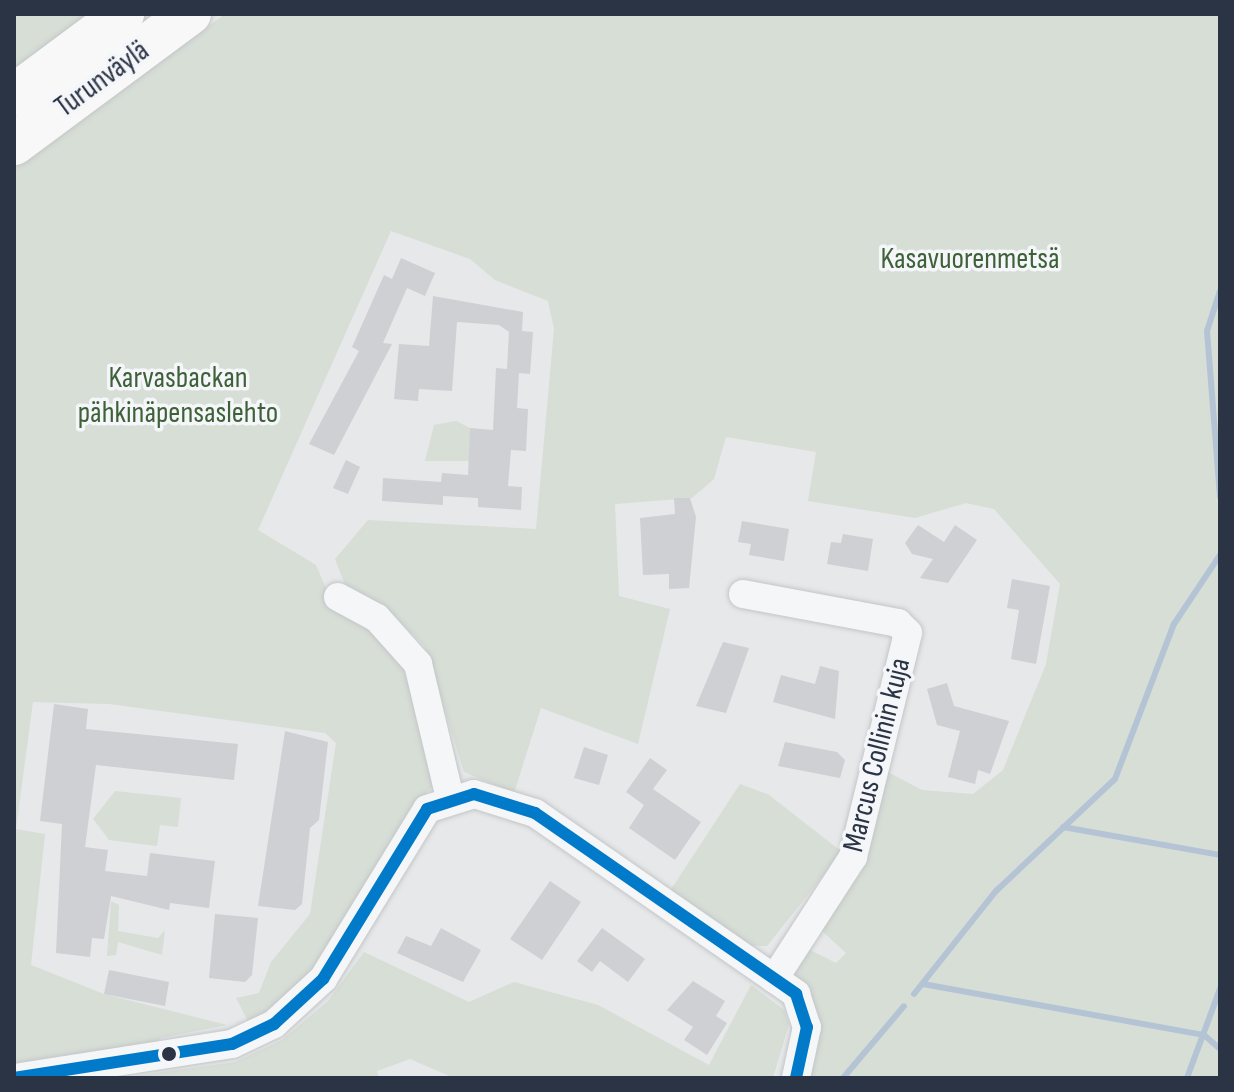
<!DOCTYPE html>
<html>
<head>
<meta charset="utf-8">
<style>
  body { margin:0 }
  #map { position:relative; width:1234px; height:1092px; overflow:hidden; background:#e6e8ea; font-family:"Sofia Sans Condensed",sans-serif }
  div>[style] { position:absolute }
  .green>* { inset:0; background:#d6ded6 }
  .stream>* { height:6px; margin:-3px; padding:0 3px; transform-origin:3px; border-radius:3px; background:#b4c4d5 }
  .building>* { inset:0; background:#ced0d3 }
  .roads { filter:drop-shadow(0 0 2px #c4c6c8) drop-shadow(0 0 2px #c4c6c8) }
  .minor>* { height:28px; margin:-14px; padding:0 14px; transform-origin:14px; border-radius:14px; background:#f5f6f7 }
  .highway>* { height:42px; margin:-21px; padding:0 21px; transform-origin:21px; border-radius:21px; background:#f8f8f8 }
  .bus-1>* { height:12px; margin:-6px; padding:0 6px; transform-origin:6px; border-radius:6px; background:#007ac9 }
  .dots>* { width:22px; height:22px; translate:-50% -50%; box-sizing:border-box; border:4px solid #f4f6f9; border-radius:50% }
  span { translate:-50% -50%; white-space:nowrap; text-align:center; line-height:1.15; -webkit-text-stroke:7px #f4f6f9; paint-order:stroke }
  .street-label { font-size:30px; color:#2b3445 }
  .park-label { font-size:30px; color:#3f6138 }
  .frame { position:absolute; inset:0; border:16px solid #2b3445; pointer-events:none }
</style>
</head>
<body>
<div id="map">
  <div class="green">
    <div style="clip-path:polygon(14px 14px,94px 14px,14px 73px)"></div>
    <div style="clip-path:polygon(225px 14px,1220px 14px,1220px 1078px,806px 1078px,794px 972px,808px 949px,836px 963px,846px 953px,821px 930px,884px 770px,922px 790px,973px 794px,1003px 770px,1046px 664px,1060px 584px,994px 509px,966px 503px,915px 518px,808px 501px,816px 452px,726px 437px,714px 479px,692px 498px,615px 504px,619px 596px,670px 609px,638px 744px,541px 708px,514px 793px,464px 772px,425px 647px,392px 613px,346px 587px,335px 559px,368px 520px,536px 529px,554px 329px,548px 301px,495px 280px,470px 259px,391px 231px,258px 530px,316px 565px,327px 591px,412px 668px,435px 784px,408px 812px,327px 960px,251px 1027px,236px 998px,259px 993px,271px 962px,310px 914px,336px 743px,325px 733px,109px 704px,33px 702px,16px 829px,45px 834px,31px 965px,104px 994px,227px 1025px,161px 1038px,151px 1048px,14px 1070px,14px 168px)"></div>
    <div style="clip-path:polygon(456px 421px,470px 428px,469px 461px,425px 461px,434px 425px)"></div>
    <div style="clip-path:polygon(740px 784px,769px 795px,842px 852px,767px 946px,748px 946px,670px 891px)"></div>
    <div style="clip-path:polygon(115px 791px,181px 798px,178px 827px,160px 825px,157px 846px,109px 840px,93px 819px)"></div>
    <div style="clip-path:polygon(111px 901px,119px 905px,118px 931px,158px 938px,165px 930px,162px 955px,118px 942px,116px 955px,107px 956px)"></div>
    <div style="clip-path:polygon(364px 952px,469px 1002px,514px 982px,598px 1005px,709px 1065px,751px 985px,784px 1010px,789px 1024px,773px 1078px,454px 1078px,410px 1059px,377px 1071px,379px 1078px,121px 1078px,235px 1062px,282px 1040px,328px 1001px)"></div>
  </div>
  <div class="stream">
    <div style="left:1220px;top:291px;width:42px;rotate:108deg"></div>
    <div style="left:1207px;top:331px;width:166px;rotate:85.5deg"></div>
    <div style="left:1063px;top:827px;width:159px;rotate:10.1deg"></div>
    <div style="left:923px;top:984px;width:286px;rotate:10.3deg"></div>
    <div style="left:1204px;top:1035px;width:21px;rotate:41deg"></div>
    <div style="left:914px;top:994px;width:132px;rotate:-51.5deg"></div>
    <div style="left:996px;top:891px;width:163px;rotate:-43.3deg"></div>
    <div style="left:1115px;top:779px;width:166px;rotate:-69.2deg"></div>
    <div style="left:1174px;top:624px;width:83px;rotate:-56.3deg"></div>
    <div style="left:843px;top:1078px;width:94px;rotate:-49.7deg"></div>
    <div style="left:1187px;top:1078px;width:95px;rotate:-69.7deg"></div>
  </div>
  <div class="building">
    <div style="clip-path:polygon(401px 258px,435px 273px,425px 296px,407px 288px,383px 343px,392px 344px,334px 455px,309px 444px,359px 351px,352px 347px,384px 275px,392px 279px)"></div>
    <div style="clip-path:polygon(433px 296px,523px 312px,522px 331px,533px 332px,530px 374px,519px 373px,517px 408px,528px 409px,526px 451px,511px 450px,508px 486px,522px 487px,521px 510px,478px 507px,478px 498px,443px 496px,443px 505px,382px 501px,383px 478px,441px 482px,442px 473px,468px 475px,470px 428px,493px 430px,496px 368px,507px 369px,509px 332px,499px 325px,457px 322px,452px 391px,419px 389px,418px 401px,394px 399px,399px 344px,429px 346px)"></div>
    <div style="clip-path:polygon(346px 460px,360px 467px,348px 494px,333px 488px)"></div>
    <div style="clip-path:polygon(674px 498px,690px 498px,696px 517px,689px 588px,669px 589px,669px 574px,643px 575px,640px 518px,675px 514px)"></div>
    <div style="clip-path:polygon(742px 521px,789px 529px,784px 561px,749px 555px,751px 544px,738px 542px)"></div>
    <div style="clip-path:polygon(918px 525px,944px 542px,955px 525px,977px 540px,948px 583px,920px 578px,933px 559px,912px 554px,905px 543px)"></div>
    <div style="clip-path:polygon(843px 534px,873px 539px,868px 571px,827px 564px,831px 542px,841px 543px)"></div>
    <div style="clip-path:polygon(1012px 579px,1050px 586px,1036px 664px,1011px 659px,1019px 610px,1007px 608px)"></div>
    <div style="clip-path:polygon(723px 642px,749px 648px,726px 713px,696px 706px)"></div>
    <div style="clip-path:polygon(820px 666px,839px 671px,835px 719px,773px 702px,781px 675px,815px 684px)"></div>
    <div style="clip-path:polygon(947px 683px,954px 706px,1009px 721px,990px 774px,978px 770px,975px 784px,948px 777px,960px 731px,937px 725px,927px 689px)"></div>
    <div style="clip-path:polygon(54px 704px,88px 709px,86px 729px,238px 744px,234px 780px,96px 765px,85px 847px,108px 850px,105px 871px,147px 876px,150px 853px,215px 861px,209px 908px,170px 903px,169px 910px,111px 896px,104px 939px,92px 938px,90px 957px,56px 953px,62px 824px,40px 821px)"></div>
    <div style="clip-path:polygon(285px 731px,328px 742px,319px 820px,310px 828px,302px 904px,295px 910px,258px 906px)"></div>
    <div style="clip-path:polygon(785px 742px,837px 752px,845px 760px,840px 778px,778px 766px)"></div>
    <div style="clip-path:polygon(584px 747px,608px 755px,599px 785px,574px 778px)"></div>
    <div style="clip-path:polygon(650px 758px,667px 770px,653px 789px,701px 822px,675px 860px,629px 828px,644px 805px,626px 792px)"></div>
    <div style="clip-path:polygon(550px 881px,581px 902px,542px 960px,510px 939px)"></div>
    <div style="clip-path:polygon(215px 914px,258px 918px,252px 975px,245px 982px,209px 978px)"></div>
    <div style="clip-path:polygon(441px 928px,481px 950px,463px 982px,397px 953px,406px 936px,431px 946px)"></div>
    <div style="clip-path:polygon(602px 928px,645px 959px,628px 982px,600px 961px,592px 972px,577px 961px)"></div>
    <div style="clip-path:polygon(109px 970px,169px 982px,165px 1006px,104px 994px)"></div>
    <div style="clip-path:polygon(693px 981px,725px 1001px,716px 1016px,727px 1023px,707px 1055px,684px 1040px,693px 1027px,667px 1010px)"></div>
  </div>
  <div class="roads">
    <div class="minor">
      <div style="left:743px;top:594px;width:158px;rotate:10.6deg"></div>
      <div style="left:898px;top:623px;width:14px;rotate:45deg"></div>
      <div style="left:908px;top:633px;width:231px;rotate:103.8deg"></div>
      <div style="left:853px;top:857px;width:145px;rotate:122.9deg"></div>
      <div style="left:338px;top:597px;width:44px;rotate:28.3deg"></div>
      <div style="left:377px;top:618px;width:62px;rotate:48.3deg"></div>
      <div style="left:418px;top:664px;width:138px;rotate:76.6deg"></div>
      <div style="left:14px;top:1078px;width:221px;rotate:-8.9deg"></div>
      <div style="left:232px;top:1044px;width:47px;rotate:-25.5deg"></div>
      <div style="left:274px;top:1024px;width:67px;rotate:-42.6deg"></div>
      <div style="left:323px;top:979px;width:199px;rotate:-58.5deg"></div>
      <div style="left:427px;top:809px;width:49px;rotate:-17.7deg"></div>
      <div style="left:474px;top:794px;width:64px;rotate:17.3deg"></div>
      <div style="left:535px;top:813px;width:318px;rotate:34.7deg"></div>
      <div style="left:796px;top:994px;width:35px;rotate:72deg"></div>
      <div style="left:807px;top:1027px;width:52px;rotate:102.2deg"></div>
    </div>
    <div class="highway">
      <div style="left:14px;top:95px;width:136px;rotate:-36.6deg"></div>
      <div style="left:14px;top:144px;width:219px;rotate:-36.5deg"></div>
    </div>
  </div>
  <div class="bus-1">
    <div style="left:14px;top:1078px;width:221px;rotate:-8.9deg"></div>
    <div style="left:232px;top:1044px;width:47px;rotate:-25.5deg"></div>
    <div style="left:274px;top:1024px;width:67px;rotate:-42.6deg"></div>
    <div style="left:323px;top:979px;width:199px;rotate:-58.5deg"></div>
    <div style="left:427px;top:809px;width:49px;rotate:-17.7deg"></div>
    <div style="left:474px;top:794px;width:64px;rotate:17.3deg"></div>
    <div style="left:535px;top:813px;width:318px;rotate:34.7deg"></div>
    <div style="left:796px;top:994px;width:35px;rotate:72deg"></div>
    <div style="left:807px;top:1027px;width:52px;rotate:102.2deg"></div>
  </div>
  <div class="dots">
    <div style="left:169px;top:1054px;background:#2b3445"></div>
  </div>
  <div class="street-label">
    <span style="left:102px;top:79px;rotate:-36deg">Turunväylä</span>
    <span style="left:877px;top:755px;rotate:-76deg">Marcus Collinin kuja</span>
  </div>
  <div class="park-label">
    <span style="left:970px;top:259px">Kasavuorenmetsä</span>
    <span style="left:178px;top:395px">Karvasbackan<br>pähkinäpensaslehto</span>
  </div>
  <div class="frame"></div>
</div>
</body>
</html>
